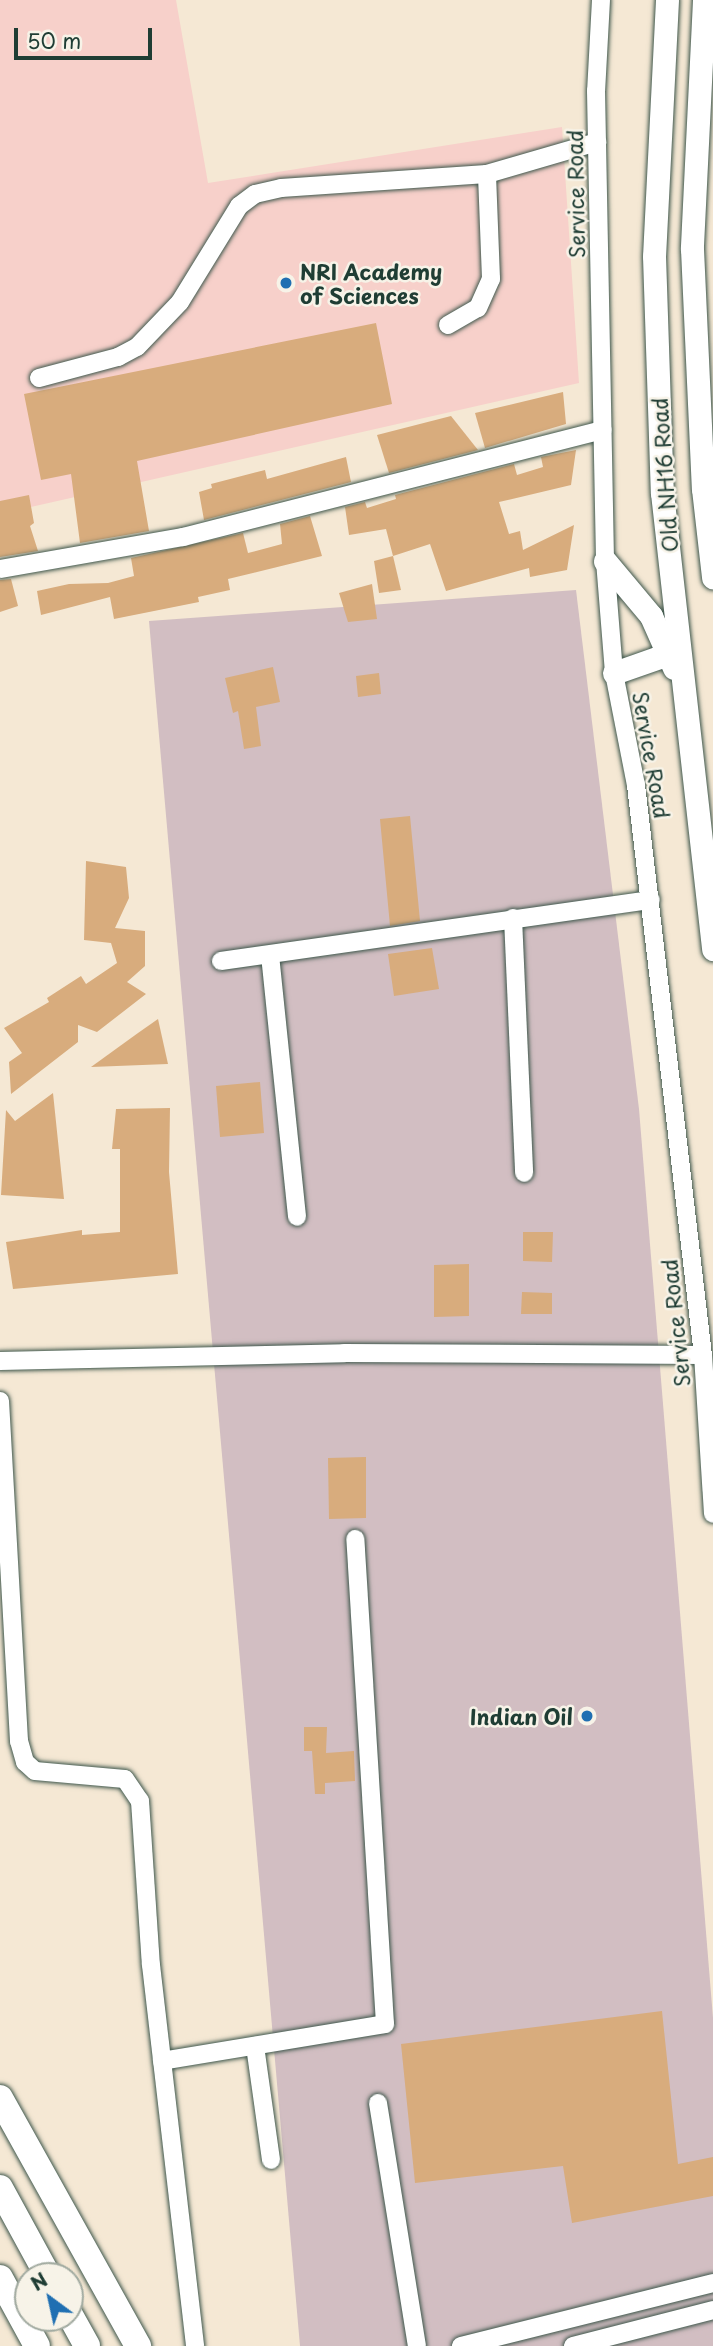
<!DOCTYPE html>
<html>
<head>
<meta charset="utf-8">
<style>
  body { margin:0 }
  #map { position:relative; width:713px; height:2346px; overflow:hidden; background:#f5e8d4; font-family:"Playpen Sans",sans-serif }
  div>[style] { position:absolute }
  .built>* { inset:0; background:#f7d0ca }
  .industrial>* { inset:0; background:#d2bec2 }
  .building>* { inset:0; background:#d8ac7d }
  .roads { filter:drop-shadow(0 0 2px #3f574c) drop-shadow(0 0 2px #3f574c) }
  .minor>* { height:18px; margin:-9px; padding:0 9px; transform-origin:9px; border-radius:9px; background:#fff }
  .major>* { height:23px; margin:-11.5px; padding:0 11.5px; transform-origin:11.5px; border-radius:11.5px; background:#fff }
  .highway>* { height:26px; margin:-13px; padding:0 13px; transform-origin:13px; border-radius:13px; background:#fff }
  .dots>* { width:19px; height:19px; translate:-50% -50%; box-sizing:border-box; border:4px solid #f7f3e8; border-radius:50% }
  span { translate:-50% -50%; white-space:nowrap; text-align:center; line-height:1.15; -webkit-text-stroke:5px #f7f3e8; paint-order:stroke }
  .street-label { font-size:21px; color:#1f3d34 }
  .poi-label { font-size:21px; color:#1f3d34; font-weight:700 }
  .left { translate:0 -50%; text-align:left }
  .right { translate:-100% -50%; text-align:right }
  .north { position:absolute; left:14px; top:2262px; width:70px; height:70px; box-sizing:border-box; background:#f7f3e8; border:2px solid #a1aaa0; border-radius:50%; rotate:327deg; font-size:19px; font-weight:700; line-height:28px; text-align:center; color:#1f3d34 }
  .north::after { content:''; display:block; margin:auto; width:24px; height:32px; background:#1f6fb2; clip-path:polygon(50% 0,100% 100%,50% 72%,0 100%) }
  .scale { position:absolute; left:14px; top:28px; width:138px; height:32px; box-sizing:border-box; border:4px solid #1f3d34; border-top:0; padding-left:9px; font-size:21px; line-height:24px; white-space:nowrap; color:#1f3d34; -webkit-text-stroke:5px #f7f3e8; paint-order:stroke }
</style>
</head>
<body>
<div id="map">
  <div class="built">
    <div style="clip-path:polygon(0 0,176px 0,208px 183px,562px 127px,579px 383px,0 514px)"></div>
  </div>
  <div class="industrial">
    <div style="clip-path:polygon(576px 590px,639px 1109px,713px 2018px,713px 2346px,300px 2346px,149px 621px)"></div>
  </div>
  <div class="building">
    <div style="clip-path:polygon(376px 323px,392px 404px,137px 461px,149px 531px,80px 543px,71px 474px,41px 480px,24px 394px)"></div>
    <div style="clip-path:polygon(563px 392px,566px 424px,485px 448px,475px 413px)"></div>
    <div style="clip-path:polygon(451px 416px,478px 450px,389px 473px,377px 435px)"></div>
    <div style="clip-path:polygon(576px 450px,571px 485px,499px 502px,509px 534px,520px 531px,523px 550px,574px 525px,567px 570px,530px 577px,529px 568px,446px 591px,430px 544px,393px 556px,386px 529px,349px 535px,345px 507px,365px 502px,367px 508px,396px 499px,395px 495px,514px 464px,517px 475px,543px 467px,541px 457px)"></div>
    <div style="clip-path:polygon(346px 457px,351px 482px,204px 520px,199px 492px,212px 488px,211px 484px,265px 470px,267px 479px)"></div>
    <div style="clip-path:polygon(29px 495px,34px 523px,30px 526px,38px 551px,0 557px,0 501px)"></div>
    <div style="clip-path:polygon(310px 516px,322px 556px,228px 579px,230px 590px,198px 597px,199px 602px,114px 619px,110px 597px,41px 615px,37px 591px,69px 584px,108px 583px,134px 576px,131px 558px,243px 533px,248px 553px,282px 544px,280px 524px)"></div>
    <div style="clip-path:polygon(393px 556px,401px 590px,379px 593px,374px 561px)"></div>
    <div style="clip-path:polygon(11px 579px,18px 606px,0 612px,0 580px)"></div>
    <div style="clip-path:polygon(372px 584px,377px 619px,348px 622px,339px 593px)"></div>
    <div style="clip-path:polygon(273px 667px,280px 702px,256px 707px,261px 746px,244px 749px,238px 711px,233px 713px,225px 678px)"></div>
    <div style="clip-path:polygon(379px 673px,381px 694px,358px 697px,356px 676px)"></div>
    <div style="clip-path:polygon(410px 816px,420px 921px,390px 926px,380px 819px)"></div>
    <div style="clip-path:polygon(86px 861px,126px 867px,129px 898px,115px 928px,145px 931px,145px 966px,127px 982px,146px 994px,97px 1032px,78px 1025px,78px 1042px,11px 1094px,9px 1062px,22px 1053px,4px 1028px,49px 1002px,47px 998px,81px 976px,86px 984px,117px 963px,111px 943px,84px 940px)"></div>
    <div style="clip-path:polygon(432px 948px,439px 989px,394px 996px,388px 954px)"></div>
    <div style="clip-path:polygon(158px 1019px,168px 1064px,91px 1067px,138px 1033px)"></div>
    <div style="clip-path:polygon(260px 1082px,264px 1133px,220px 1137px,216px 1086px)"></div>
    <div style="clip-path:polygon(53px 1093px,64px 1199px,1px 1195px,6px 1110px,15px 1121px)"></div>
    <div style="clip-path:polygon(170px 1108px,169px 1172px,178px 1274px,13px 1289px,6px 1242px,82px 1230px,82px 1235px,120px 1232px,120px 1149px,112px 1149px,116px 1109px)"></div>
    <div style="clip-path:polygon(523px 1232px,553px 1232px,552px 1262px,523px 1261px)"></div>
    <div style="clip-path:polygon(469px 1264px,469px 1316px,434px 1317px,434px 1265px)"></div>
    <div style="clip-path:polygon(522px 1292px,552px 1293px,552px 1314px,521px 1314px)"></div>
    <div style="clip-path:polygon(366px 1457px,366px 1518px,329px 1519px,328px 1458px)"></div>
    <div style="clip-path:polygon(304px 1727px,327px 1727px,326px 1753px,354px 1751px,355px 1781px,325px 1783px,325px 1794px,315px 1794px,312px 1751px,304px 1751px)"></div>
    <div style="clip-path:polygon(662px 2011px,678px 2164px,713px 2157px,713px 2196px,572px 2223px,563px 2166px,415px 2183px,401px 2044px)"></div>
  </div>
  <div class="roads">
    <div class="minor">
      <div style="left:601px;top:0;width:91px;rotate:93.1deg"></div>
      <div style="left:596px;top:91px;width:470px;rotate:88.9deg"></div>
      <div style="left:605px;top:561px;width:112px;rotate:85.4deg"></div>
      <div style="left:614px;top:673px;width:114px;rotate:78.9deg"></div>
      <div style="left:636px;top:785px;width:574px;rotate:83.3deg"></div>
      <div style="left:703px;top:1355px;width:159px;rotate:86.4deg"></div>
      <div style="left:448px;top:325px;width:34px;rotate:-30deg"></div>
      <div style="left:478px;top:308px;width:32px;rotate:-66deg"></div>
      <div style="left:491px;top:279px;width:105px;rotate:-92.2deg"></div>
      <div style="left:39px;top:378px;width:82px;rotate:-14.9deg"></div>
      <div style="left:118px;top:357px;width:21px;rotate:-28deg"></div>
      <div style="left:137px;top:347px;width:62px;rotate:-46.3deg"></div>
      <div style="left:180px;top:302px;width:113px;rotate:-58.4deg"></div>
      <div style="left:239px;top:206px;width:20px;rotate:-37deg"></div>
      <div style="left:255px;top:194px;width:27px;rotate:-13deg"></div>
      <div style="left:281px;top:188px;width:206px;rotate:-3.9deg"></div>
      <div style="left:487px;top:174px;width:115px;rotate:-16.2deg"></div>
      <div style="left:0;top:569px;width:186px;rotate:-9.9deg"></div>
      <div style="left:183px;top:537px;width:433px;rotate:-14.3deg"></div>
      <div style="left:513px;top:918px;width:255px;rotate:87.5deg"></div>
      <div style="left:270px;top:955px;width:263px;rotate:84.1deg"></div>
      <div style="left:221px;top:961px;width:434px;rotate:-8.1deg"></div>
      <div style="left:0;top:1361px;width:344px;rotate:-1.3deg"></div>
      <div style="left:344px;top:1353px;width:359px;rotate:0.3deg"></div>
      <div style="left:0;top:1401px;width:341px;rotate:86.8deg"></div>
      <div style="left:19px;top:1741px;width:22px;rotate:74deg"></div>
      <div style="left:25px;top:1762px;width:13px;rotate:42deg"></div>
      <div style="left:35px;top:1771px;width:90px;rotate:5.1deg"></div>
      <div style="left:125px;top:1779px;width:27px;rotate:56deg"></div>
      <div style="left:140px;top:1801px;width:164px;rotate:86.2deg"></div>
      <div style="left:151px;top:1965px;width:384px;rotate:83.4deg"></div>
      <div style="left:255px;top:2046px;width:115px;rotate:82deg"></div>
      <div style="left:162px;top:2061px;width:226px;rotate:-9.4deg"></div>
      <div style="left:385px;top:2024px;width:486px;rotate:-93.5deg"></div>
      <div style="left:378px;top:2103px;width:246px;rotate:80.9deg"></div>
      <div style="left:461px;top:2346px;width:260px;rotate:-14deg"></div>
      <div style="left:573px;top:2346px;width:145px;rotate:-14.4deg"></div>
    </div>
    <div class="major">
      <div style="left:667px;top:0;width:256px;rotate:92.9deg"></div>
      <div style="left:654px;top:256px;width:237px;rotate:88.1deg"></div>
      <div style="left:662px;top:493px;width:459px;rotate:83.6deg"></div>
      <div style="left:704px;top:0;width:249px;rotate:92.8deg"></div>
      <div style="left:692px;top:249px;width:240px;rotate:87.4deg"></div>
      <div style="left:703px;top:489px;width:89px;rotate:83.5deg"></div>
      <div style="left:605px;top:561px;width:72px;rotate:50.1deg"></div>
      <div style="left:651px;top:616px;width:57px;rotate:66.1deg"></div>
      <div style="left:614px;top:673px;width:57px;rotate:-19.4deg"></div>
    </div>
    <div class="highway">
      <div style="left:0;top:2098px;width:284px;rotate:60.9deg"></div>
      <div style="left:0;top:2188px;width:100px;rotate:61.4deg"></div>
      <div style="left:0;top:2278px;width:77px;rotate:61.4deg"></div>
      <div style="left:70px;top:2315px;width:35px;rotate:61deg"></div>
    </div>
  </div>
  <div class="dots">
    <div style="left:286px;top:283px;background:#1f6fb2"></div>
    <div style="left:587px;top:1716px;background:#1f6fb2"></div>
  </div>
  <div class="street-label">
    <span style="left:575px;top:194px;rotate:-91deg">Service Road</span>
    <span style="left:664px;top:475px;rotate:-94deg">Old NH16 Road</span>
    <span style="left:652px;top:755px;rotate:80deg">Service Road</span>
    <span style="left:675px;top:1323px;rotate:-96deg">Service Road</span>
  </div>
  <div class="poi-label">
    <span class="left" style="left:300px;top:283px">NRI Academy<br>of Sciences</span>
    <span class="right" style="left:573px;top:1716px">Indian Oil</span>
  </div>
  <div class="north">N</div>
  <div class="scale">50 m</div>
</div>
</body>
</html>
